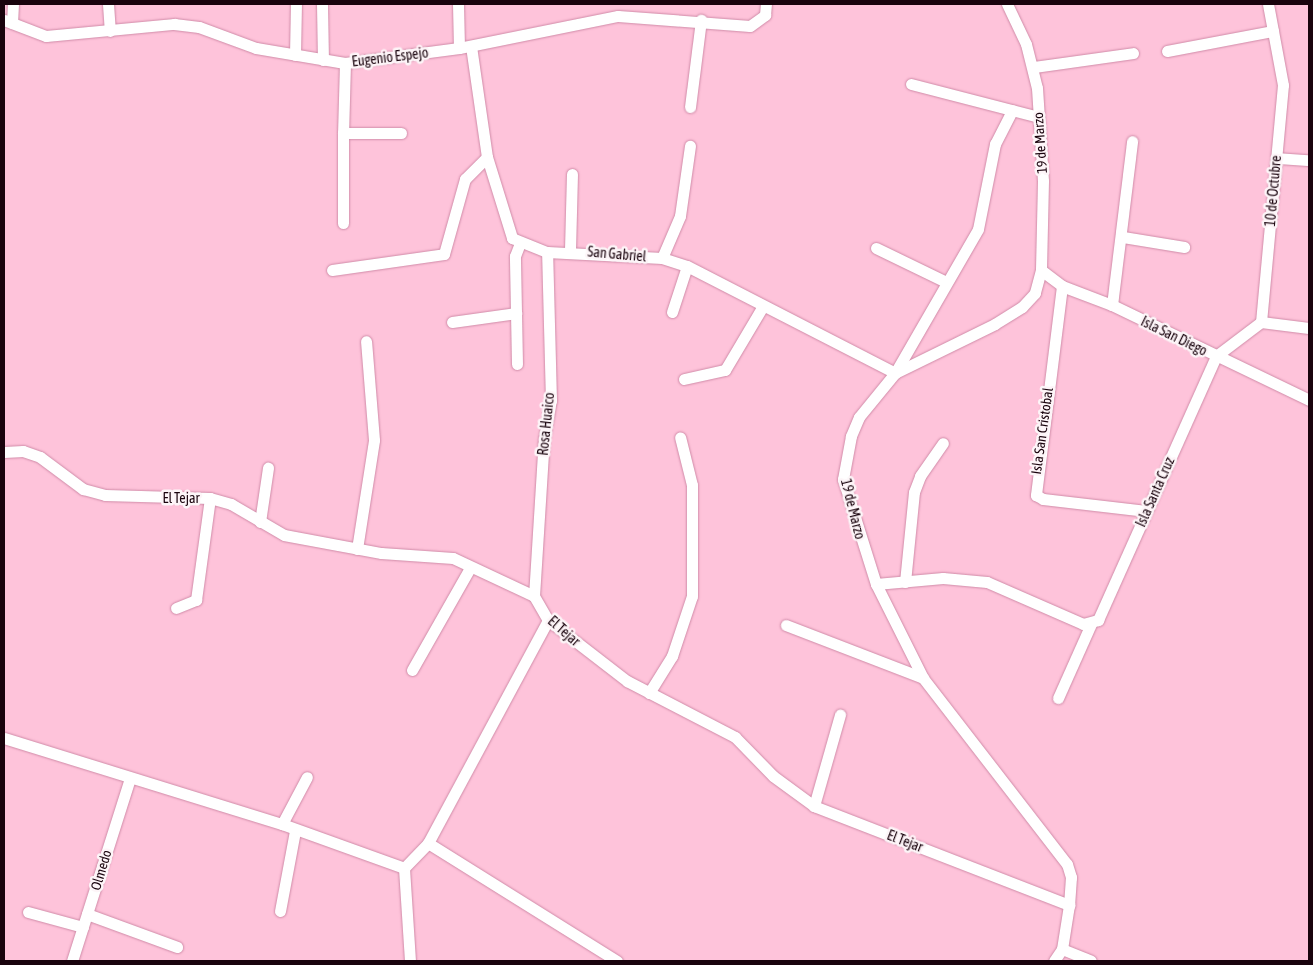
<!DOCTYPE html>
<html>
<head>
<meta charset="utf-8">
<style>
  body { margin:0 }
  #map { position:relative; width:1313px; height:965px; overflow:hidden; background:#fec3da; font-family:"Asap Condensed",sans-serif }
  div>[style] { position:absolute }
  .roads { filter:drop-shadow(0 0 1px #d08ba8) drop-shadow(0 0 1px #d08ba8) }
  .minor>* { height:11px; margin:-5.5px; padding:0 5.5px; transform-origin:5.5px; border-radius:5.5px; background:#fff }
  span { translate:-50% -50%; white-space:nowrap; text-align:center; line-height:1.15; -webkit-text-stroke:5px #fdf5f8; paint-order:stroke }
  .street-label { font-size:14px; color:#19030d }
  .frame { position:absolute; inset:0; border:5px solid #19030d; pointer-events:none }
</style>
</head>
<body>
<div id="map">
  <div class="roads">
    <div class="minor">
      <div style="left:108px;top:4px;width:27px;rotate:86deg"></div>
      <div style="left:322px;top:4px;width:56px;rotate:89deg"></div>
      <div style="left:458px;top:4px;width:44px;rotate:88.7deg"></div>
      <div style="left:1007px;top:4px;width:44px;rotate:64.6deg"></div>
      <div style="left:1026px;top:44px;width:45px;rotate:76deg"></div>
      <div style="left:1037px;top:88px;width:93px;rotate:86.3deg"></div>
      <div style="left:1043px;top:181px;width:89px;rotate:91.3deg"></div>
      <div style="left:1041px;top:270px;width:24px;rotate:105deg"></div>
      <div style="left:1035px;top:293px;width:19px;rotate:133deg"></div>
      <div style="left:1022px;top:307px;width:32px;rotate:148deg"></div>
      <div style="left:995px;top:324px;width:111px;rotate:153.9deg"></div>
      <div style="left:895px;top:373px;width:57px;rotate:129.3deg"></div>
      <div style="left:859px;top:417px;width:21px;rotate:113deg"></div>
      <div style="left:851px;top:436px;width:44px;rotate:100.5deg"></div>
      <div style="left:843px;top:479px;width:110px;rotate:72.6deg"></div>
      <div style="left:876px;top:584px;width:105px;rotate:63.4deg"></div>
      <div style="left:923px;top:678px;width:235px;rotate:52.3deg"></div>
      <div style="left:1067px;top:864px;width:14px;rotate:73deg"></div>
      <div style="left:1071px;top:877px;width:28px;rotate:94deg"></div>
      <div style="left:1069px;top:905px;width:45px;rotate:99deg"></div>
      <div style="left:1062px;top:949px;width:14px;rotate:124deg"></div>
      <div style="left:4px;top:20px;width:45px;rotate:20.9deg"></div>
      <div style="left:46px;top:36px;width:129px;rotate:-5.4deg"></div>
      <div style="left:174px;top:24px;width:25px;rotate:7deg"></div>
      <div style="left:199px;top:27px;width:61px;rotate:20.2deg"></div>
      <div style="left:256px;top:48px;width:90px;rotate:9.6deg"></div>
      <div style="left:345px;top:63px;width:115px;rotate:-7.5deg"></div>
      <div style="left:459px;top:48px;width:162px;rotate:-11.4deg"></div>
      <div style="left:618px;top:16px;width:132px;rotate:4.3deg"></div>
      <div style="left:750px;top:26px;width:19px;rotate:-36deg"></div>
      <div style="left:765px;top:15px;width:11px;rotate:-85deg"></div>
      <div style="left:12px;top:23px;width:19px;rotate:-87deg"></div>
      <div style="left:471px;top:46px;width:112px;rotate:81.8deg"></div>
      <div style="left:487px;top:157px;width:85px;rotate:72.8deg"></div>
      <div style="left:512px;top:238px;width:38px;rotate:22deg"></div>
      <div style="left:547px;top:252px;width:115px;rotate:3deg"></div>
      <div style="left:662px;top:258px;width:26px;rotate:18deg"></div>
      <div style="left:687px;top:266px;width:234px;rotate:27.2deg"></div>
      <div style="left:895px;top:373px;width:166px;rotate:-60deg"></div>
      <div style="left:978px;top:229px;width:87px;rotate:-78.7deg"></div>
      <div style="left:995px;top:144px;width:38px;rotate:-63deg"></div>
      <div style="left:1167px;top:51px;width:108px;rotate:-10.7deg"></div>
      <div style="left:295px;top:55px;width:51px;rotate:-88.9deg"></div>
      <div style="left:345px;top:63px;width:70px;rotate:91.6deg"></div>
      <div style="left:343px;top:133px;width:58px"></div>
      <div style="left:1034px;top:67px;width:100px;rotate:-8deg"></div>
      <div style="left:911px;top:84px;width:132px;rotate:14.5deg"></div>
      <div style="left:690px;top:107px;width:88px;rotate:-82.8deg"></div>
      <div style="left:343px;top:133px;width:90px;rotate:90deg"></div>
      <div style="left:1277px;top:158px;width:32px;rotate:4deg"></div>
      <div style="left:1123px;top:237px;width:62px;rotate:9.3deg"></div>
      <div style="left:876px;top:248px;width:78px;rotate:25.9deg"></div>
      <div style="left:570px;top:250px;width:76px;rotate:-88.5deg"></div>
      <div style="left:662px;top:258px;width:46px;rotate:-66.8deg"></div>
      <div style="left:680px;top:216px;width:71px;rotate:-81.9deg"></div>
      <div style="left:332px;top:270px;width:113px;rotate:-8.1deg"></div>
      <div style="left:444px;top:254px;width:78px;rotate:-74.4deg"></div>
      <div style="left:465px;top:179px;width:31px;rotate:-45deg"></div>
      <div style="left:1041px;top:270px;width:26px;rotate:37deg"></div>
      <div style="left:1062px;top:286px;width:53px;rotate:20.8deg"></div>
      <div style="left:1112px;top:305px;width:219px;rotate:25.7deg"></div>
      <div style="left:1062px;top:286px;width:211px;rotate:97.1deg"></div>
      <div style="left:1036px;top:495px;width:8px;rotate:30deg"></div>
      <div style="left:1043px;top:499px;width:104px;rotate:6.6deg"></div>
      <div style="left:1112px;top:305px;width:165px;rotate:-83deg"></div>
      <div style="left:672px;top:312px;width:48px;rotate:-71.9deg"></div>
      <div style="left:452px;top:322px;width:65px;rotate:-8deg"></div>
      <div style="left:1261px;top:322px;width:48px;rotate:7.1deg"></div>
      <div style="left:517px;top:364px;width:108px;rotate:-91.1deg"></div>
      <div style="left:515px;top:256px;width:14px;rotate:-69deg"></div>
      <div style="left:684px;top:379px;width:42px;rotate:-12.4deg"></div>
      <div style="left:725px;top:370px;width:74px;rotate:-59.3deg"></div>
      <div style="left:4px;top:452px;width:19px;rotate:-3deg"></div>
      <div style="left:23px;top:451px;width:18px;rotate:19deg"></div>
      <div style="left:40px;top:457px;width:54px;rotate:36.7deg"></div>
      <div style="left:83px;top:489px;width:23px;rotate:15deg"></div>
      <div style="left:105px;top:495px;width:105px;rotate:1.6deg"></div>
      <div style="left:210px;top:498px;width:22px;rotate:16deg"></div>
      <div style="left:231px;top:504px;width:61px;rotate:30.3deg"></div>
      <div style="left:284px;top:535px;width:99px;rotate:10.5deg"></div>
      <div style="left:381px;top:553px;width:72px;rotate:4deg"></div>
      <div style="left:453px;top:558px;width:89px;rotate:25.1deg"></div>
      <div style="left:534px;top:596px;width:28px;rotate:60deg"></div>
      <div style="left:548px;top:620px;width:100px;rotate:37.7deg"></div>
      <div style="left:627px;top:681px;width:122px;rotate:27.4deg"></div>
      <div style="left:735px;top:737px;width:54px;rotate:45.7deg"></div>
      <div style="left:773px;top:776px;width:51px;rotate:36.2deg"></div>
      <div style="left:814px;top:806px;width:274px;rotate:21.2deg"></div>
      <div style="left:260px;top:522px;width:55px;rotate:-81.6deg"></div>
      <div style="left:357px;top:549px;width:110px;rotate:-81.1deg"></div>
      <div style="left:374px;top:440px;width:99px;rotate:-94.6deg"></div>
      <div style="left:905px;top:582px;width:90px;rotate:-84.3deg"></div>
      <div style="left:914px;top:492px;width:17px;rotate:-69deg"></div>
      <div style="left:920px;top:476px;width:40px;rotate:-55.1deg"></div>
      <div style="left:876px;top:584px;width:67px;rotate:-5.1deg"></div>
      <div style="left:943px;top:578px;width:44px;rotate:5.2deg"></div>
      <div style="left:987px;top:582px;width:105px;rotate:23.6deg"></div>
      <div style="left:1083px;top:624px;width:16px;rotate:-15deg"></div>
      <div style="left:1098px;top:620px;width:289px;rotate:-65.9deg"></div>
      <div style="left:1216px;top:356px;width:56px;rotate:-37.1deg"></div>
      <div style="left:1261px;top:322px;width:238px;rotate:-84.7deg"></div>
      <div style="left:1283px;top:85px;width:82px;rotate:-100.5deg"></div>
      <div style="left:534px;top:596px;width:157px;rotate:-86.4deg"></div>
      <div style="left:544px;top:439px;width:39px;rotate:-80deg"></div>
      <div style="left:551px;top:401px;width:149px;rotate:-91.5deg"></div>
      <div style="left:176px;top:608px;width:22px;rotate:-22deg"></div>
      <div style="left:196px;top:600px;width:103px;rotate:-82.2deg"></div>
      <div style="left:786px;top:625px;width:147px;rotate:21.1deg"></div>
      <div style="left:412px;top:670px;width:117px;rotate:-60.4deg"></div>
      <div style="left:649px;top:693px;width:44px;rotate:-58.1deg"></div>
      <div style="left:672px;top:656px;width:63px;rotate:-71.6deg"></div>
      <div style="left:692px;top:596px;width:111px;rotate:-90deg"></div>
      <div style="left:692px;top:485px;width:49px;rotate:-104deg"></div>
      <div style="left:1058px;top:698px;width:81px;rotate:-66deg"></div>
      <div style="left:4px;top:738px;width:291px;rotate:17.2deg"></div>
      <div style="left:282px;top:824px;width:130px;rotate:19.8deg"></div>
      <div style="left:814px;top:806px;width:95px;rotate:-74.1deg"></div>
      <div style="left:282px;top:824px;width:53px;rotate:-62deg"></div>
      <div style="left:428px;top:843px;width:223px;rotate:32deg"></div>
      <div style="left:280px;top:911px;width:81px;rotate:-79.4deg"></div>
      <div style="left:28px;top:912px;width:57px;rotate:15.3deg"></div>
      <div style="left:87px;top:914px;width:96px;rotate:20.1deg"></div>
      <div style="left:1062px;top:949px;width:31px;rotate:22deg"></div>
      <div style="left:72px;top:961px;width:192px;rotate:-72.4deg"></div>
      <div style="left:410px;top:961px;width:93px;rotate:-93.7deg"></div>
      <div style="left:404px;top:868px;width:35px;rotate:-46deg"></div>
      <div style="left:428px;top:843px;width:253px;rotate:-61.7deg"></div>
    </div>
  </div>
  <div class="street-label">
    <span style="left:390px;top:57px;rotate:-7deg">Eugenio Espejo</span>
    <span style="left:1040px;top:143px;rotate:-94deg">19 de Marzo</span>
    <span style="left:1273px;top:191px;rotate:-85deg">10 de Octubre</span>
    <span style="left:617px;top:254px;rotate:5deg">San Gabriel</span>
    <span style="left:1174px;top:336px;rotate:26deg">Isla San Diego</span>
    <span style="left:546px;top:424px;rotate:-84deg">Rosa Huaico</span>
    <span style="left:1042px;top:431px;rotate:-82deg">Isla San Cristobal</span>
    <span style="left:1155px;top:492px;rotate:-66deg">Isla Santa Cruz</span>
    <span style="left:181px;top:498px">El Tejar</span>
    <span style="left:853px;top:509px;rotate:76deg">19 de Marzo</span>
    <span style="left:564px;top:631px;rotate:41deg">El Tejar</span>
    <span style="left:905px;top:841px;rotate:21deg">El Tejar</span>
    <span style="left:101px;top:870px;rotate:-73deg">Olmedo</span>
  </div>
  <div class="frame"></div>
</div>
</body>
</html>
